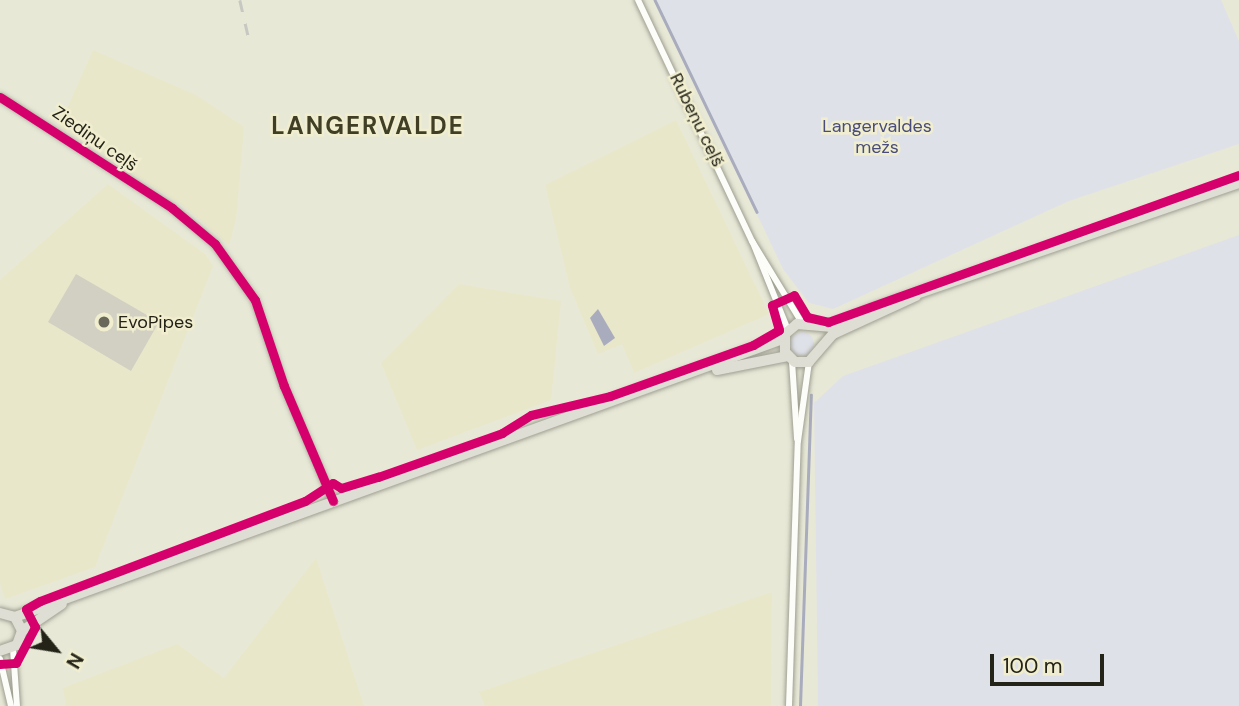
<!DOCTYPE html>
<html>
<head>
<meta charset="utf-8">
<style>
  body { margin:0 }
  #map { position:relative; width:1239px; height:706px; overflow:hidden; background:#e8e8d7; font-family:"DM Sans",sans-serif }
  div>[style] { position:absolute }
  .built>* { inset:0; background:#e9e7ca }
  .green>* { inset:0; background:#dfe1e8 }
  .round { border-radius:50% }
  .water>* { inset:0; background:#a9acbd }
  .stream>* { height:2.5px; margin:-1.25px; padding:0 1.25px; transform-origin:1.25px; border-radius:1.25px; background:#a9acbd }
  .building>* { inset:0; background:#d1d0c2 }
  .roads { filter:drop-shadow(0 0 2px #9f9f92) drop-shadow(0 0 2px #9f9f92) }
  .minor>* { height:6px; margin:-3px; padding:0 3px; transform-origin:3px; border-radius:3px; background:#fcfcf9 }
  .primary>* { height:10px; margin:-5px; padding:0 5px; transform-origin:5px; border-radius:5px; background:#dfded4 }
  .rail>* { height:2.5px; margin-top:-1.25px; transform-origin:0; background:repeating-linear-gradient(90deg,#c8c8c3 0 12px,transparent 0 24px) }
  .cycleway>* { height:9px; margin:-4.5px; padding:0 4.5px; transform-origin:4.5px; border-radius:4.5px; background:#d6006c }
  .dots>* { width:19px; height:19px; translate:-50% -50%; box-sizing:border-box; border:4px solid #f0eecf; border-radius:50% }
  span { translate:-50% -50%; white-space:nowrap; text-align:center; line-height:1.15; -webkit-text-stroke:5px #f0eecf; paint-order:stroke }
  .street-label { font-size:18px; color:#242318 }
  .park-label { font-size:18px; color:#494c7b }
  .poi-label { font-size:18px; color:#242318 }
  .left { translate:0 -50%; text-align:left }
  .district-label { font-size:24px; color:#403f25; font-weight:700; letter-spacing:2px }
  .north { position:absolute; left:21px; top:615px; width:70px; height:70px; -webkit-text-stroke:5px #f0eecf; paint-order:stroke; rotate:120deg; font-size:19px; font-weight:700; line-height:28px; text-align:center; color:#242318 }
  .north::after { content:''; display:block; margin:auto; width:24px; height:32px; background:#242318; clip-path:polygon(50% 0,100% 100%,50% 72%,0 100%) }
  .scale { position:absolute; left:990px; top:654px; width:114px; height:32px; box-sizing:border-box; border:4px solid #242318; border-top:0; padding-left:9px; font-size:21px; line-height:24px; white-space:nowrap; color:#242318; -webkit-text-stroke:5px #f0eecf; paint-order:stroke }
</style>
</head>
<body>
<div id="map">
  <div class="built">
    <div style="clip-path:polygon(93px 50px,196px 95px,244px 127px,236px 220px,229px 245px,185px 207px,59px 126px)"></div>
    <div style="clip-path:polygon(676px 120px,769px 314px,634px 373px,622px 344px,598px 354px,570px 288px,545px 185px)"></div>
    <div style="clip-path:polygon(108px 184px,205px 254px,213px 266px,95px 567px,5px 599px,0 583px,0 280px)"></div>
    <div style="clip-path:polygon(459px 284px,561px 301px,551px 400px,417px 450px,381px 363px)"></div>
    <div style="clip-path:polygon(316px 558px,364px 706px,66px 706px,63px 688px,177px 644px,224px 678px)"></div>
    <div style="clip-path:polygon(772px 592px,771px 706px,485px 706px,479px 692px)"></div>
  </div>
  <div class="green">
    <div style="clip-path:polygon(655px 0,1221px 0,1239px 41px,1239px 144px,1069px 201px,833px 309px,809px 303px,783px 269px)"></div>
    <div style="clip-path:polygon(1239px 235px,1239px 706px,818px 706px,814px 403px,843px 376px)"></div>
    <div class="round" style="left:790px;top:332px;width:24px;height:24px"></div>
  </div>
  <div class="water">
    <div style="clip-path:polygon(598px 309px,615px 338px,604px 346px,590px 318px)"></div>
  </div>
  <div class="stream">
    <div style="left:655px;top:0;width:235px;rotate:64.3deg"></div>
    <div style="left:800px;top:706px;width:311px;rotate:-88deg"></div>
  </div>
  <div class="building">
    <div style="clip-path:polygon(76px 274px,159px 322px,131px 371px,48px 322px)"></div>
  </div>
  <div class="roads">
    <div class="minor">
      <div style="left:638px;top:0;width:267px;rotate:64.7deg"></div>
      <div style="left:752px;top:241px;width:96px;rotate:58.6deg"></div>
      <div style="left:0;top:97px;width:205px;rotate:32.8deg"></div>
      <div style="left:172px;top:208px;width:56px;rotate:39.9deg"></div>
      <div style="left:215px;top:244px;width:69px;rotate:54.5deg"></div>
      <div style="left:255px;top:300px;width:91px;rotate:71.4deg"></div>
      <div style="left:284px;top:386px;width:125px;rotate:66.9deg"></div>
      <div style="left:753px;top:243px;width:94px;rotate:68.1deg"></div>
      <div style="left:792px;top:361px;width:78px;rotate:86.3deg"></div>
      <div style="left:13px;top:649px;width:57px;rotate:86deg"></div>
      <div style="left:0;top:659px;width:48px;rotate:76.8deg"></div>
      <div style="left:789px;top:706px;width:265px;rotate:-88.1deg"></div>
      <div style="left:798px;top:441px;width:80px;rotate:-82.1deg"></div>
    </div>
    <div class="primary">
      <div style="left:916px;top:296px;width:91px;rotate:155.4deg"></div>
      <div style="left:833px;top:334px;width:37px;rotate:131deg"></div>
      <div style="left:809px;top:362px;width:14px;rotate:180deg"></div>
      <div style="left:795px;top:362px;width:14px;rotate:-135deg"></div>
      <div style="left:785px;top:352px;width:18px;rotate:-90deg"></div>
      <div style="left:785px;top:334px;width:16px;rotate:-40deg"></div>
      <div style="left:797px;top:324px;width:33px;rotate:5deg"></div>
      <div style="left:830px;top:327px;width:53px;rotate:-22.2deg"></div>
      <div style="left:879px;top:307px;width:381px;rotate:-19deg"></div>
      <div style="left:717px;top:370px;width:72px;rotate:-11.2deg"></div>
      <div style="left:0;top:613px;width:16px;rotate:15deg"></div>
      <div style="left:15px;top:617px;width:16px;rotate:63deg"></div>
      <div style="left:22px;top:631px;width:15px;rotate:110deg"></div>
      <div style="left:17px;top:645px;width:18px;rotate:161deg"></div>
      <div style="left:15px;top:617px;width:817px;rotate:-19.9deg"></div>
      <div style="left:22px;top:631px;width:48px;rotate:-34deg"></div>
    </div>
  </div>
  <div class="rail">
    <div style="left:240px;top:0;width:36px;rotate:77deg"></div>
  </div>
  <div class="cycleway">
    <div style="left:0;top:97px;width:205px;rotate:32.8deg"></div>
    <div style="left:172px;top:208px;width:56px;rotate:39.9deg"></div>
    <div style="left:215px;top:244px;width:69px;rotate:54.5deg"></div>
    <div style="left:255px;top:300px;width:91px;rotate:71.4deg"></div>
    <div style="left:284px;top:386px;width:125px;rotate:66.9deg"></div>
    <div style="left:0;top:664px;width:16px;rotate:-4deg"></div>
    <div style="left:16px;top:663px;width:41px;rotate:-62.2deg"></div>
    <div style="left:35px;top:627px;width:20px;rotate:-117deg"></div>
    <div style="left:26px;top:609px;width:16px;rotate:-30deg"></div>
    <div style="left:40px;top:601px;width:283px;rotate:-20.7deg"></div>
    <div style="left:305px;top:501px;width:33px;rotate:-33deg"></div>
    <div style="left:333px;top:483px;width:9px;rotate:32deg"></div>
    <div style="left:341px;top:488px;width:39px;rotate:-17deg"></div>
    <div style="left:378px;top:477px;width:132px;rotate:-19.5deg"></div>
    <div style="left:502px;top:433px;width:34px;rotate:-32deg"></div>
    <div style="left:531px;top:415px;width:81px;rotate:-13.5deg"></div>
    <div style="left:610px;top:396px;width:152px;rotate:-19.6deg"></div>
    <div style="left:753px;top:345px;width:30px;rotate:-30deg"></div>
    <div style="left:779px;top:330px;width:26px;rotate:-106deg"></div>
    <div style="left:772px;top:305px;width:24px;rotate:-24deg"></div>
    <div style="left:794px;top:295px;width:26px;rotate:59deg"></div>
    <div style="left:807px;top:317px;width:22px;rotate:13deg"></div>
    <div style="left:828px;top:322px;width:436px;rotate:-19.7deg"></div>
  </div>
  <div class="dots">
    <div style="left:104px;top:322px;background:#69685b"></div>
  </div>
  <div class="street-label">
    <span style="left:697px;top:120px;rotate:64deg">Rubeņu ceļš</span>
    <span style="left:95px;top:139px;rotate:35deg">Ziediņu ceļš</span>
  </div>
  <div class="park-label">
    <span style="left:877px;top:137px">Langervaldes<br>mežs</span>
  </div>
  <div class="poi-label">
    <span class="left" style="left:118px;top:322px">EvoPipes</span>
  </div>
  <div class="district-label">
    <span style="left:368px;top:126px">LANGERVALDE</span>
  </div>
  <div class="north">N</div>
  <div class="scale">100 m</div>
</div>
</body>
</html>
